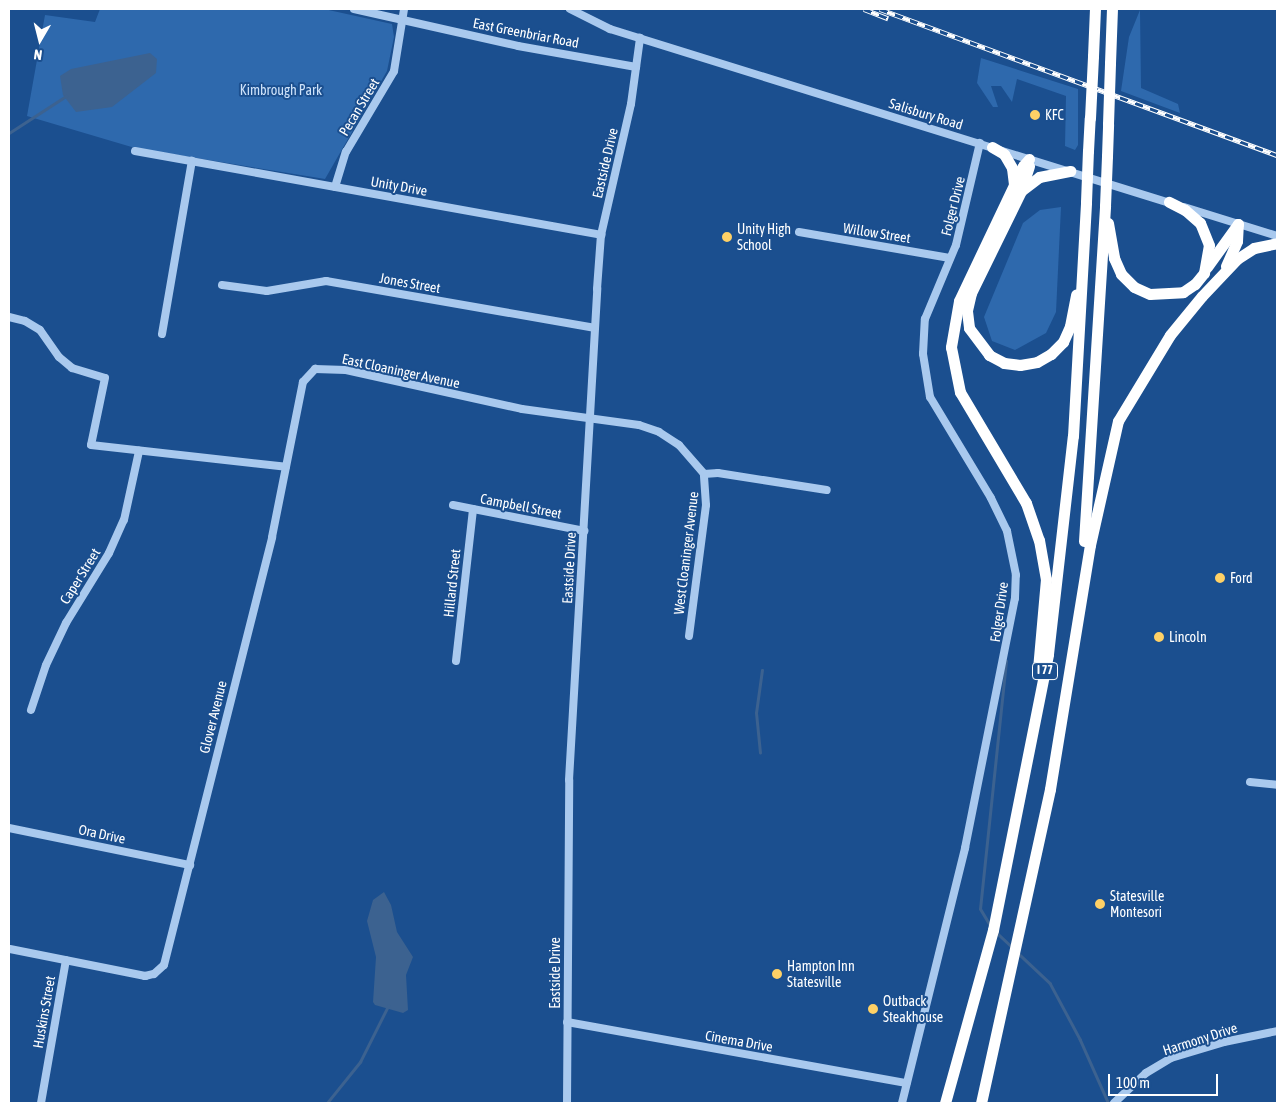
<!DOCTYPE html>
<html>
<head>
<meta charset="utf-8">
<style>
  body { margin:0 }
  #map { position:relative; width:1286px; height:1112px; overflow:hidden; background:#1b4f8f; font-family:"Asap Condensed",sans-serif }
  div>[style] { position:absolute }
  .green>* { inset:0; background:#2e69ad }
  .water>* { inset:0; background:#3c6290 }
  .stream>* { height:2.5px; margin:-1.25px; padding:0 1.25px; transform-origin:1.25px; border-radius:1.25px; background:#3c6290 }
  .minor>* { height:8px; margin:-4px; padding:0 4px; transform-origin:4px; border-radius:4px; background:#a9c9ee }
  .highway>* { height:11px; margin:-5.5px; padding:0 5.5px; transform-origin:5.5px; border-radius:5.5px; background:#fff }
  .rail>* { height:4.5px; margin-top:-2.25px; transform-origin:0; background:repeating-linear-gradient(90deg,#1b4f8f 0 8px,#fff 0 16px); box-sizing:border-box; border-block:1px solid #fff }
  .highway-bridge>* { height:11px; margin:-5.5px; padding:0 5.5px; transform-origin:5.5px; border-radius:5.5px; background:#fff }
  .dots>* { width:14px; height:14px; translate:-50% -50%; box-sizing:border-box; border:2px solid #1b4f8f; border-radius:50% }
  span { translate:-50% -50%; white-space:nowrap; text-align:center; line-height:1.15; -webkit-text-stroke:4px #1b4f8f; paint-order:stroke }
  .shield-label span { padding:1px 4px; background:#1b4f8f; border:1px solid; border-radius:4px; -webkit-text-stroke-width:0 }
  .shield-label { font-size:12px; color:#fff; font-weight:700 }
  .street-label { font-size:14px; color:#fff }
  .park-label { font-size:14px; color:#cfe3fa }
  .poi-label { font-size:14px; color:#fff }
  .left { translate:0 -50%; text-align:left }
  .frame { position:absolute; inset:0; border:10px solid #fff; pointer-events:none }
  .north { position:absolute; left:15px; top:15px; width:50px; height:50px; -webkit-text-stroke:4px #1b4f8f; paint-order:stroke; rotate:188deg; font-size:14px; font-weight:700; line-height:20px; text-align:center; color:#fff }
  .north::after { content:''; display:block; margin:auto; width:18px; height:22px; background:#fff; clip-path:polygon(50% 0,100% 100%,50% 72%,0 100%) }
  .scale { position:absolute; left:1108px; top:1074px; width:110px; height:22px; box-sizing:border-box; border:2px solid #fff; border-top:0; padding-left:6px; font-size:15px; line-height:18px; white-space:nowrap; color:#fff; -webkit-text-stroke:4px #1b4f8f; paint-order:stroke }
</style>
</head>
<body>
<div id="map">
  <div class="green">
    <div style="clip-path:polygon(100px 9px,324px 9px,392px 24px,394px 37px,387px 71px,325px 179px,135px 148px,27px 116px,45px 15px,95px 22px)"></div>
    <div style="clip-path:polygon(1140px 10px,1141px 88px,1178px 104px,1180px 113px,1121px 91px,1129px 37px)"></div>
    <div style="clip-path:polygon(981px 58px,1078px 89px,1078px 145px,1075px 150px,1065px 146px,1066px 96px,1017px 79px,1012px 102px,1001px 86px,991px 86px,998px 107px,993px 107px,977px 83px)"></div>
    <div style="clip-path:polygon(1061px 207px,1056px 312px,1046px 333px,1015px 350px,992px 341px,984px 317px,1023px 223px,1040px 210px)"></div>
  </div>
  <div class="water">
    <div style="clip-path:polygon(150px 53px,157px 59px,156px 73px,112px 107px,76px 112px,63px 95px,60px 76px,71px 69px)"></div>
    <div style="clip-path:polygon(384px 892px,391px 905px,397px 932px,413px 957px,406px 975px,408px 1010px,403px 1013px,375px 1005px,373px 1002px,376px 957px,367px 921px,373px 900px)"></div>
  </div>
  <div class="stream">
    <div style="left:9px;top:133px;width:68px;rotate:-33deg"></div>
    <div style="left:760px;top:753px;width:40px;rotate:-95.7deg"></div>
    <div style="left:756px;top:713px;width:43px;rotate:-82.1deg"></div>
    <div style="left:989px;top:924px;width:17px;rotate:-121deg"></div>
    <div style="left:980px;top:909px;width:249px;rotate:-84deg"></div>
    <div style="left:996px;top:932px;width:22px;rotate:43deg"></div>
    <div style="left:1018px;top:953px;width:44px;rotate:43.2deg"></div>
    <div style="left:1050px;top:983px;width:64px;rotate:61.8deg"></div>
    <div style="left:1080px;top:1039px;width:69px;rotate:66deg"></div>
    <div style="left:327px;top:1103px;width:53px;rotate:-51.2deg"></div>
    <div style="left:360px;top:1062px;width:63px;rotate:-63.4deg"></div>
  </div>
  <div class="minor">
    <div style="left:354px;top:9px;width:168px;rotate:12.7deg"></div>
    <div style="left:518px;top:46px;width:120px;rotate:10.1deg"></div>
    <div style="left:570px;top:9px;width:45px;rotate:26.6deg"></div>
    <div style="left:610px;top:29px;width:590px;rotate:17.27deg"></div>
    <div style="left:135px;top:151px;width:474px;rotate:10.2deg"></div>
    <div style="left:335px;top:187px;width:37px;rotate:-73deg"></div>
    <div style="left:346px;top:152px;width:94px;rotate:-59.3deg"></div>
    <div style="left:394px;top:71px;width:63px;rotate:-80.8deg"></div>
    <div style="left:1184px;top:207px;width:97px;rotate:17.3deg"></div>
    <div style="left:799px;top:232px;width:153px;rotate:9.8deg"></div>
    <div style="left:222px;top:285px;width:45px;rotate:7.6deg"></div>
    <div style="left:267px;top:291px;width:60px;rotate:-9.6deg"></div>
    <div style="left:326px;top:281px;width:272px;rotate:9.9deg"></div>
    <div style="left:9px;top:317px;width:16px;rotate:14deg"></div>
    <div style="left:25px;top:321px;width:17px;rotate:31deg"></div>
    <div style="left:40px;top:330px;width:33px;rotate:55deg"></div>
    <div style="left:59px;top:357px;width:17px;rotate:40deg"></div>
    <div style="left:72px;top:368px;width:34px;rotate:17deg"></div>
    <div style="left:105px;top:378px;width:68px;rotate:101.8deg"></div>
    <div style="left:91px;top:445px;width:196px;rotate:6.4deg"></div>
    <div style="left:162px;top:334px;width:176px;rotate:-80.2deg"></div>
    <div style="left:453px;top:505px;width:134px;rotate:11.2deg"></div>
    <div style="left:689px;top:636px;width:132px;rotate:-82.6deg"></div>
    <div style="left:706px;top:505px;width:31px;rotate:-94deg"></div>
    <div style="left:456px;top:661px;width:153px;rotate:-83.6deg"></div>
    <div style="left:31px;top:710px;width:47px;rotate:-71.6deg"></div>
    <div style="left:46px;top:665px;width:47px;rotate:-64.5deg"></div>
    <div style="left:66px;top:623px;width:82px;rotate:-58.4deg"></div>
    <div style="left:109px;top:553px;width:36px;rotate:-66deg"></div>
    <div style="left:124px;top:520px;width:71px;rotate:-77.7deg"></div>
    <div style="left:1250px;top:782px;width:27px;rotate:6deg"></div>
    <div style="left:9px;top:828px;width:185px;rotate:11.6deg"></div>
    <div style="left:10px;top:949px;width:138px;rotate:11.3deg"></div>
    <div style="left:145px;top:976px;width:9px;rotate:-13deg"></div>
    <div style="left:154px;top:974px;width:13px;rotate:-42deg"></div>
    <div style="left:164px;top:965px;width:441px;rotate:-75.8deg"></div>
    <div style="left:272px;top:537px;width:158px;rotate:-78.7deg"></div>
    <div style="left:303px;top:382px;width:18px;rotate:-47deg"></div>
    <div style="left:315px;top:369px;width:31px;rotate:2deg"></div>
    <div style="left:346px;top:370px;width:180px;rotate:12.5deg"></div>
    <div style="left:522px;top:409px;width:118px;rotate:7.8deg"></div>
    <div style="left:639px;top:425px;width:21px;rotate:19deg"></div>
    <div style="left:659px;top:432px;width:24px;rotate:33deg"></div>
    <div style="left:679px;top:445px;width:38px;rotate:49deg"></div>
    <div style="left:704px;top:474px;width:14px;rotate:-4deg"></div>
    <div style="left:718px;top:473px;width:110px;rotate:8.9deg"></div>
    <div style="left:567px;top:1022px;width:345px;rotate:10.2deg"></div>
    <div style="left:41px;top:1103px;width:145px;rotate:-80.1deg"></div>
    <div style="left:567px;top:1103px;width:323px;rotate:-89.6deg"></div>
    <div style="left:569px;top:780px;width:492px;rotate:-86.7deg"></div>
    <div style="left:597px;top:289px;width:54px;rotate:-85.8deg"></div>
    <div style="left:601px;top:235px;width:134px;rotate:-77.1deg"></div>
    <div style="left:631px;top:104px;width:67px;rotate:-82.2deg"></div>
    <div style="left:902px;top:1103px;width:263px;rotate:-76.1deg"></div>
    <div style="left:965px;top:848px;width:255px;rotate:-78.7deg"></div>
    <div style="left:1015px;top:598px;width:23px;rotate:-88deg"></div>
    <div style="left:1016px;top:575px;width:45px;rotate:-101.6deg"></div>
    <div style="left:1007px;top:531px;width:37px;rotate:-116deg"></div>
    <div style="left:991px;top:498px;width:118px;rotate:-121.1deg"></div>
    <div style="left:930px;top:397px;width:44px;rotate:-99.2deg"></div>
    <div style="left:923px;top:354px;width:35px;rotate:-87deg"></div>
    <div style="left:925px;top:319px;width:80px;rotate:-67.3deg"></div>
    <div style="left:956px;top:245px;width:105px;rotate:-76.8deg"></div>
    <div style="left:1114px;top:1103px;width:44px;rotate:-43.2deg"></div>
    <div style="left:1146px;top:1073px;width:29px;rotate:-31deg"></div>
    <div style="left:1171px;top:1058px;width:55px;rotate:-16.8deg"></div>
    <div style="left:1224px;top:1042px;width:54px;rotate:-11.7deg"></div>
  </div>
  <div class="highway">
    <div style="left:1093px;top:56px;width:47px;rotate:-87.6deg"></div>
    <div style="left:1110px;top:63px;width:54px;rotate:-87.9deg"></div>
    <div style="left:992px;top:147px;width:14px;rotate:30deg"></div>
    <div style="left:1004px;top:154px;width:16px;rotate:60deg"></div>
    <div style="left:1012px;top:168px;width:16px;rotate:83deg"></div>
    <div style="left:1088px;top:151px;width:33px;rotate:-87deg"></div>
    <div style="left:1107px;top:156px;width:32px;rotate:-88deg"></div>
    <div style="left:1029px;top:159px;width:9px;rotate:131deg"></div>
    <div style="left:1023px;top:166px;width:149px;rotate:115.4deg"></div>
    <div style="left:959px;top:301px;width:47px;rotate:99.9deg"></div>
    <div style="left:951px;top:347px;width:46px;rotate:78.7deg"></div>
    <div style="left:960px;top:392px;width:129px;rotate:59.3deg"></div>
    <div style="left:1026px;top:503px;width:39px;rotate:71deg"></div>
    <div style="left:1039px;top:540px;width:40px;rotate:80deg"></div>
    <div style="left:1046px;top:579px;width:90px;rotate:95.1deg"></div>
    <div style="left:1029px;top:166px;width:26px;rotate:108deg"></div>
    <div style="left:1021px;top:191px;width:114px;rotate:116.1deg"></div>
    <div style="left:971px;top:293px;width:18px;rotate:103deg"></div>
    <div style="left:967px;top:311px;width:17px;rotate:83deg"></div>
    <div style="left:969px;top:328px;width:34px;rotate:53deg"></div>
    <div style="left:989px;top:355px;width:17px;rotate:28deg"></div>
    <div style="left:1004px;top:363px;width:16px;rotate:7deg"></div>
    <div style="left:1020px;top:365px;width:17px;rotate:-10deg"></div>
    <div style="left:1037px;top:362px;width:16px;rotate:-30deg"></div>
    <div style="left:1051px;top:354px;width:17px;rotate:-45deg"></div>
    <div style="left:1063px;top:342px;width:17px;rotate:-66deg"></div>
    <div style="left:1070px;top:326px;width:32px;rotate:-79deg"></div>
    <div style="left:1022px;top:190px;width:21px;rotate:-37deg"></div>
    <div style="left:1039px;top:177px;width:32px;rotate:-11deg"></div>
    <div style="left:1108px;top:223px;width:36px;rotate:80deg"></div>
    <div style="left:1114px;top:258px;width:17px;rotate:66deg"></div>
    <div style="left:1121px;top:274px;width:18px;rotate:45deg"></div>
    <div style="left:1134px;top:287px;width:17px;rotate:24deg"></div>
    <div style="left:1150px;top:294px;width:33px;rotate:-3deg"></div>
    <div style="left:1183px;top:292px;width:14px;rotate:-34deg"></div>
    <div style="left:1195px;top:284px;width:14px;rotate:-51deg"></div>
    <div style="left:1204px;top:273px;width:28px;rotate:-80deg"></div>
    <div style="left:1209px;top:245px;width:24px;rotate:-112deg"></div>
    <div style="left:1200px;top:223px;width:20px;rotate:-139deg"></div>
    <div style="left:1185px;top:210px;width:18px;rotate:-153deg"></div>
    <div style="left:1226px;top:266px;width:27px;rotate:-66deg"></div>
    <div style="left:1237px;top:241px;width:17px;rotate:-87deg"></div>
    <div style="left:1207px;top:267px;width:53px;rotate:-54.2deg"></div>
    <div style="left:1084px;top:541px;width:336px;rotate:-86.4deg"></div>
    <div style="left:945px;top:1103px;width:180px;rotate:-74.5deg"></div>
    <div style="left:993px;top:930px;width:281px;rotate:-78.7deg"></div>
    <div style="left:1048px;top:654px;width:219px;rotate:-83.5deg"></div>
    <div style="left:1073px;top:436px;width:234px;rotate:-86.8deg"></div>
    <div style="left:981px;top:1103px;width:321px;rotate:-77.6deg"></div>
    <div style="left:1050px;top:789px;width:247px;rotate:-80.7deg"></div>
    <div style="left:1090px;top:545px;width:127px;rotate:-77.3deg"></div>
    <div style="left:1118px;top:421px;width:100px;rotate:-58.8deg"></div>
    <div style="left:1170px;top:335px;width:50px;rotate:-50.6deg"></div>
    <div style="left:1202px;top:296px;width:51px;rotate:-46.6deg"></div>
    <div style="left:1237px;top:259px;width:20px;rotate:-33deg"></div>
    <div style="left:1254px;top:248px;width:24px;rotate:-12deg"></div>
  </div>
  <div class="rail">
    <div style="left:864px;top:9px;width:26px;rotate:21deg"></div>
    <div style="left:880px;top:9px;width:423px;rotate:20.2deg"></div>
  </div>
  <div class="highway-bridge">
    <div style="left:1090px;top:118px;width:62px;rotate:-87.2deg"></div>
    <div style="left:1108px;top:124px;width:61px;rotate:-88.1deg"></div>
    <div style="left:1086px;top:202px;width:51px;rotate:-87.8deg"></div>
    <div style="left:1105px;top:206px;width:50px;rotate:-87.7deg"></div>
  </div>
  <div class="dots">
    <div style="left:1035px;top:115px;background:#ffd166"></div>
    <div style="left:727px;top:237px;background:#ffd166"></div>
    <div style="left:1220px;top:578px;background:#ffd166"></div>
    <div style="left:1159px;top:637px;background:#ffd166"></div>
    <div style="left:1100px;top:904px;background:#ffd166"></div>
    <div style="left:777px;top:974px;background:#ffd166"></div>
    <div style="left:873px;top:1009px;background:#ffd166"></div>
  </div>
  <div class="shield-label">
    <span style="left:1045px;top:671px">I 77</span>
  </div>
  <div class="street-label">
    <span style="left:526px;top:33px;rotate:11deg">East Greenbriar Road</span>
    <span style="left:359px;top:107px;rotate:-59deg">Pecan Street</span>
    <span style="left:926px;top:114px;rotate:17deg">Salisbury Road</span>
    <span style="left:605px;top:163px;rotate:-77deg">Eastside Drive</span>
    <span style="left:399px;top:186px;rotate:10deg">Unity Drive</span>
    <span style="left:953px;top:206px;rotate:-76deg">Folger Drive</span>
    <span style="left:877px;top:233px;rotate:9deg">Willow Street</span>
    <span style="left:410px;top:283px;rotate:10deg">Jones Street</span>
    <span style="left:401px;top:371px;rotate:12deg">East Cloaninger Avenue</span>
    <span style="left:521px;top:506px;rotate:11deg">Campbell Street</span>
    <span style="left:686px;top:553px;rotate:-83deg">West Cloaninger Avenue</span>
    <span style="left:569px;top:568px;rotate:-87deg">Eastside Drive</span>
    <span style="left:80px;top:576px;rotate:-58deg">Caper Street</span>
    <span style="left:452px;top:583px;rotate:-84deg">Hillard Street</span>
    <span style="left:999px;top:612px;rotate:-82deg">Folger Drive</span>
    <span style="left:213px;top:717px;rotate:-76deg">Glover Avenue</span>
    <span style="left:102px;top:834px;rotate:12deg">Ora Drive</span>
    <span style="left:555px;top:973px;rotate:-90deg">Eastside Drive</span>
    <span style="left:44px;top:1012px;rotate:-80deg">Huskins Street</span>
    <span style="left:1200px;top:1039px;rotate:-18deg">Harmony Drive</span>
    <span style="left:739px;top:1041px;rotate:10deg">Cinema Drive</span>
  </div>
  <div class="park-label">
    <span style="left:281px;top:90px">Kimbrough Park</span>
  </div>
  <div class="poi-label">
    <span class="left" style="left:1045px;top:115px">KFC</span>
    <span class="left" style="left:737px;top:237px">Unity High<br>School</span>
    <span class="left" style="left:1230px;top:578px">Ford</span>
    <span class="left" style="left:1169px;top:637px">Lincoln</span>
    <span class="left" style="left:1110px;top:904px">Statesville<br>Montesori</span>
    <span class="left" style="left:787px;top:974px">Hampton Inn<br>Statesville</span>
    <span class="left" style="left:883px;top:1009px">Outback<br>Steakhouse</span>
  </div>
  <div class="frame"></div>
  <div class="north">N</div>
  <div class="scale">100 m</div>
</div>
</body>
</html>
